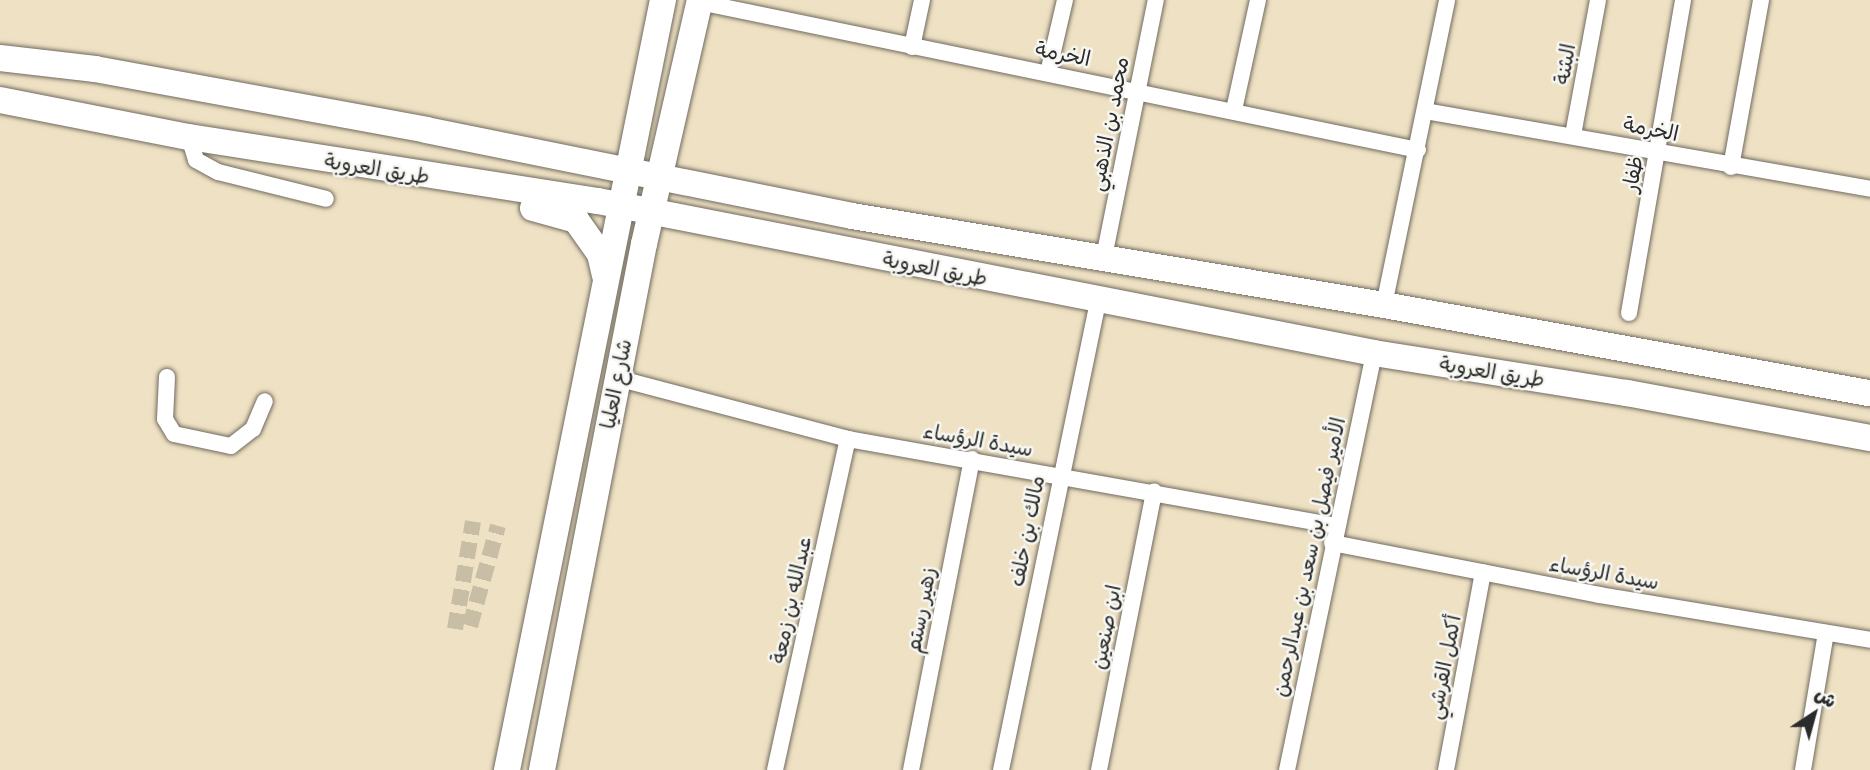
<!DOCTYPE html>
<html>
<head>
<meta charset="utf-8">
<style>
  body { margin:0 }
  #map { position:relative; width:1870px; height:770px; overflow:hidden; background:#efe1c3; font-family:"Patrick Hand","Playpen Sans Arabic",sans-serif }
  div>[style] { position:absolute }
  .minor-tunnel>* { height:16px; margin-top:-8px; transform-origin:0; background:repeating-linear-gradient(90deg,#c8bda5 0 16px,transparent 0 24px) }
  .roads { filter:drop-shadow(0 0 2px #706b60) drop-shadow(0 0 2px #706b60) }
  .minor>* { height:16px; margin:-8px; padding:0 8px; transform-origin:8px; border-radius:8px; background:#fff }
  .primary>* { height:26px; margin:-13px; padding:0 13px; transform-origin:13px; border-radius:13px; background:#fff }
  span { translate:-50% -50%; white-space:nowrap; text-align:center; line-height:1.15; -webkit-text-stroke:5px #f6f6f2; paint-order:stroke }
  .street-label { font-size:21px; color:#2b2b2b }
  .north { position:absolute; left:1779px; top:679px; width:70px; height:70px; -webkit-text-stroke:5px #f6f6f2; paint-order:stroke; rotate:36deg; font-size:19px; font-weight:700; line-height:28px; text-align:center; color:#2b2b2b }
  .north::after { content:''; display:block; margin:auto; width:24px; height:32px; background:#2b2b2b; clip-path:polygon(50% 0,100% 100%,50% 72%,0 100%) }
</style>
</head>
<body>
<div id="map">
  <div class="minor-tunnel">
    <div style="left:470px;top:626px;width:104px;rotate:-74.4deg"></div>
    <div style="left:455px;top:629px;width:109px;rotate:-80.5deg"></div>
  </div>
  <div class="roads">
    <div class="minor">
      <div style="left:699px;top:2px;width:734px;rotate:11.63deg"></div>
      <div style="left:912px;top:47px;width:48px;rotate:-78deg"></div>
      <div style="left:1048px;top:73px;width:75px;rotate:-76.9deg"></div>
      <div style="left:1234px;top:110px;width:113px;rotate:-77.7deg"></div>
      <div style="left:1425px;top:111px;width:452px;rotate:9.9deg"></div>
      <div style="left:1573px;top:135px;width:137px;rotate:-79.5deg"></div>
      <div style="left:189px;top:137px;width:24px;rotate:73deg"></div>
      <div style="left:196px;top:160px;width:25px;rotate:29deg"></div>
      <div style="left:218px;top:172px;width:111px;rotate:14deg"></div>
      <div style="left:1731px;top:167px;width:170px;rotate:-79.8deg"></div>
      <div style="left:1104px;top:257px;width:262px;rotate:-78.6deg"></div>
      <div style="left:1384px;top:305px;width:311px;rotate:-78.3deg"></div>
      <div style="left:1629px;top:313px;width:318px;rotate:-80.2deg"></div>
      <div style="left:167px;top:377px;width:42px;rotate:92.7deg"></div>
      <div style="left:165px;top:419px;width:17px;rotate:59deg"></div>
      <div style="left:174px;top:434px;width:58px;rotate:11.9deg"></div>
      <div style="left:231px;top:446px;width:28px;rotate:-38deg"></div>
      <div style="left:253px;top:429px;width:30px;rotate:-67deg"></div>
      <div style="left:617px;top:378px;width:239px;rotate:14.8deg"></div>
      <div style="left:848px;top:439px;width:495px;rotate:10.1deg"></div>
      <div style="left:1332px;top:543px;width:272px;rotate:11deg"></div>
      <div style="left:1599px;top:595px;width:275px;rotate:9.4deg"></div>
      <div style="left:775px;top:770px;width:339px;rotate:-77.6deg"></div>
      <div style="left:911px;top:770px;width:317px;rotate:-78.9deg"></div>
      <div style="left:1001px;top:770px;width:479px;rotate:-78.3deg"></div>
      <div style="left:1099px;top:770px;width:284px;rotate:-78.8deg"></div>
      <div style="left:1287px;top:770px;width:426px;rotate:-78.2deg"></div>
      <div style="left:1446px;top:770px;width:201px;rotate:-79.4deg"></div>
      <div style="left:1803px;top:770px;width:139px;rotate:-80.5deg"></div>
    </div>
    <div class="primary">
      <div style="left:0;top:58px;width:96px;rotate:6.6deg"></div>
      <div style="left:95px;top:69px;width:337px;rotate:10.4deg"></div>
      <div style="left:426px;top:130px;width:435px;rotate:11.4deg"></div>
      <div style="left:852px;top:216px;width:539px;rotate:9.5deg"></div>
      <div style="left:1384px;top:305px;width:494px;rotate:10.3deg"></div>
      <div style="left:0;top:100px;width:193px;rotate:11.1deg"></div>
      <div style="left:189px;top:137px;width:414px;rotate:8.9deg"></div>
      <div style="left:598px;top:201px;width:791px;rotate:11.08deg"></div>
      <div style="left:1374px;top:353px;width:256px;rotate:9deg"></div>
      <div style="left:1627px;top:393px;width:247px;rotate:10.5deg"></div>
      <div style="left:533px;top:208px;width:45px;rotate:15.6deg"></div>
      <div style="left:576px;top:220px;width:42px;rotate:54.8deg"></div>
      <div style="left:600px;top:254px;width:22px;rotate:77deg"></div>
      <div style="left:507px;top:770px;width:786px;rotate:-78.55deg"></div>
      <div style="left:542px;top:770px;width:536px;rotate:-79.03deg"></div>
      <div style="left:644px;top:244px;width:250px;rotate:-77.1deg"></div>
    </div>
  </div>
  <div class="street-label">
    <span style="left:1063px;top:54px;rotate:11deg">الخرمة</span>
    <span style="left:1565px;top:64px;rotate:-80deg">البثنة</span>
    <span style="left:1109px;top:124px;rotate:-79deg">محمد بن الذهبي</span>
    <span style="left:1651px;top:129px;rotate:11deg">الخرمة</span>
    <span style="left:377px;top:169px;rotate:9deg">طريق العروبة</span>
    <span style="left:1633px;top:174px;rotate:-80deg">ظفار</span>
    <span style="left:935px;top:269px;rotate:11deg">طريق العروبة</span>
    <span style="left:1492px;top:372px;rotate:9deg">طريق العروبة</span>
    <span style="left:616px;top:384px;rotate:-79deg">شارع العليا</span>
    <span style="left:978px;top:440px;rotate:10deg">سيدة الرؤساء</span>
    <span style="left:1027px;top:531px;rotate:-79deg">مالك بن خلف</span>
    <span style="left:1309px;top:557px;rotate:-78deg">الأمير فيصل بن سعد بن عبدالرحمن</span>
    <span style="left:1604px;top:573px;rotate:10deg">سيدة الرؤساء</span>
    <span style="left:791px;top:600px;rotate:-78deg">عبدالله بن زمعة</span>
    <span style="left:921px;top:610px;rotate:-79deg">زهير رستم</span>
    <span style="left:1106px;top:627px;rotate:-79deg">ابن صنعين</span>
    <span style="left:1444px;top:667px;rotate:-79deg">أكمل القرشي</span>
  </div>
  <div class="north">ش</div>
</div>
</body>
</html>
